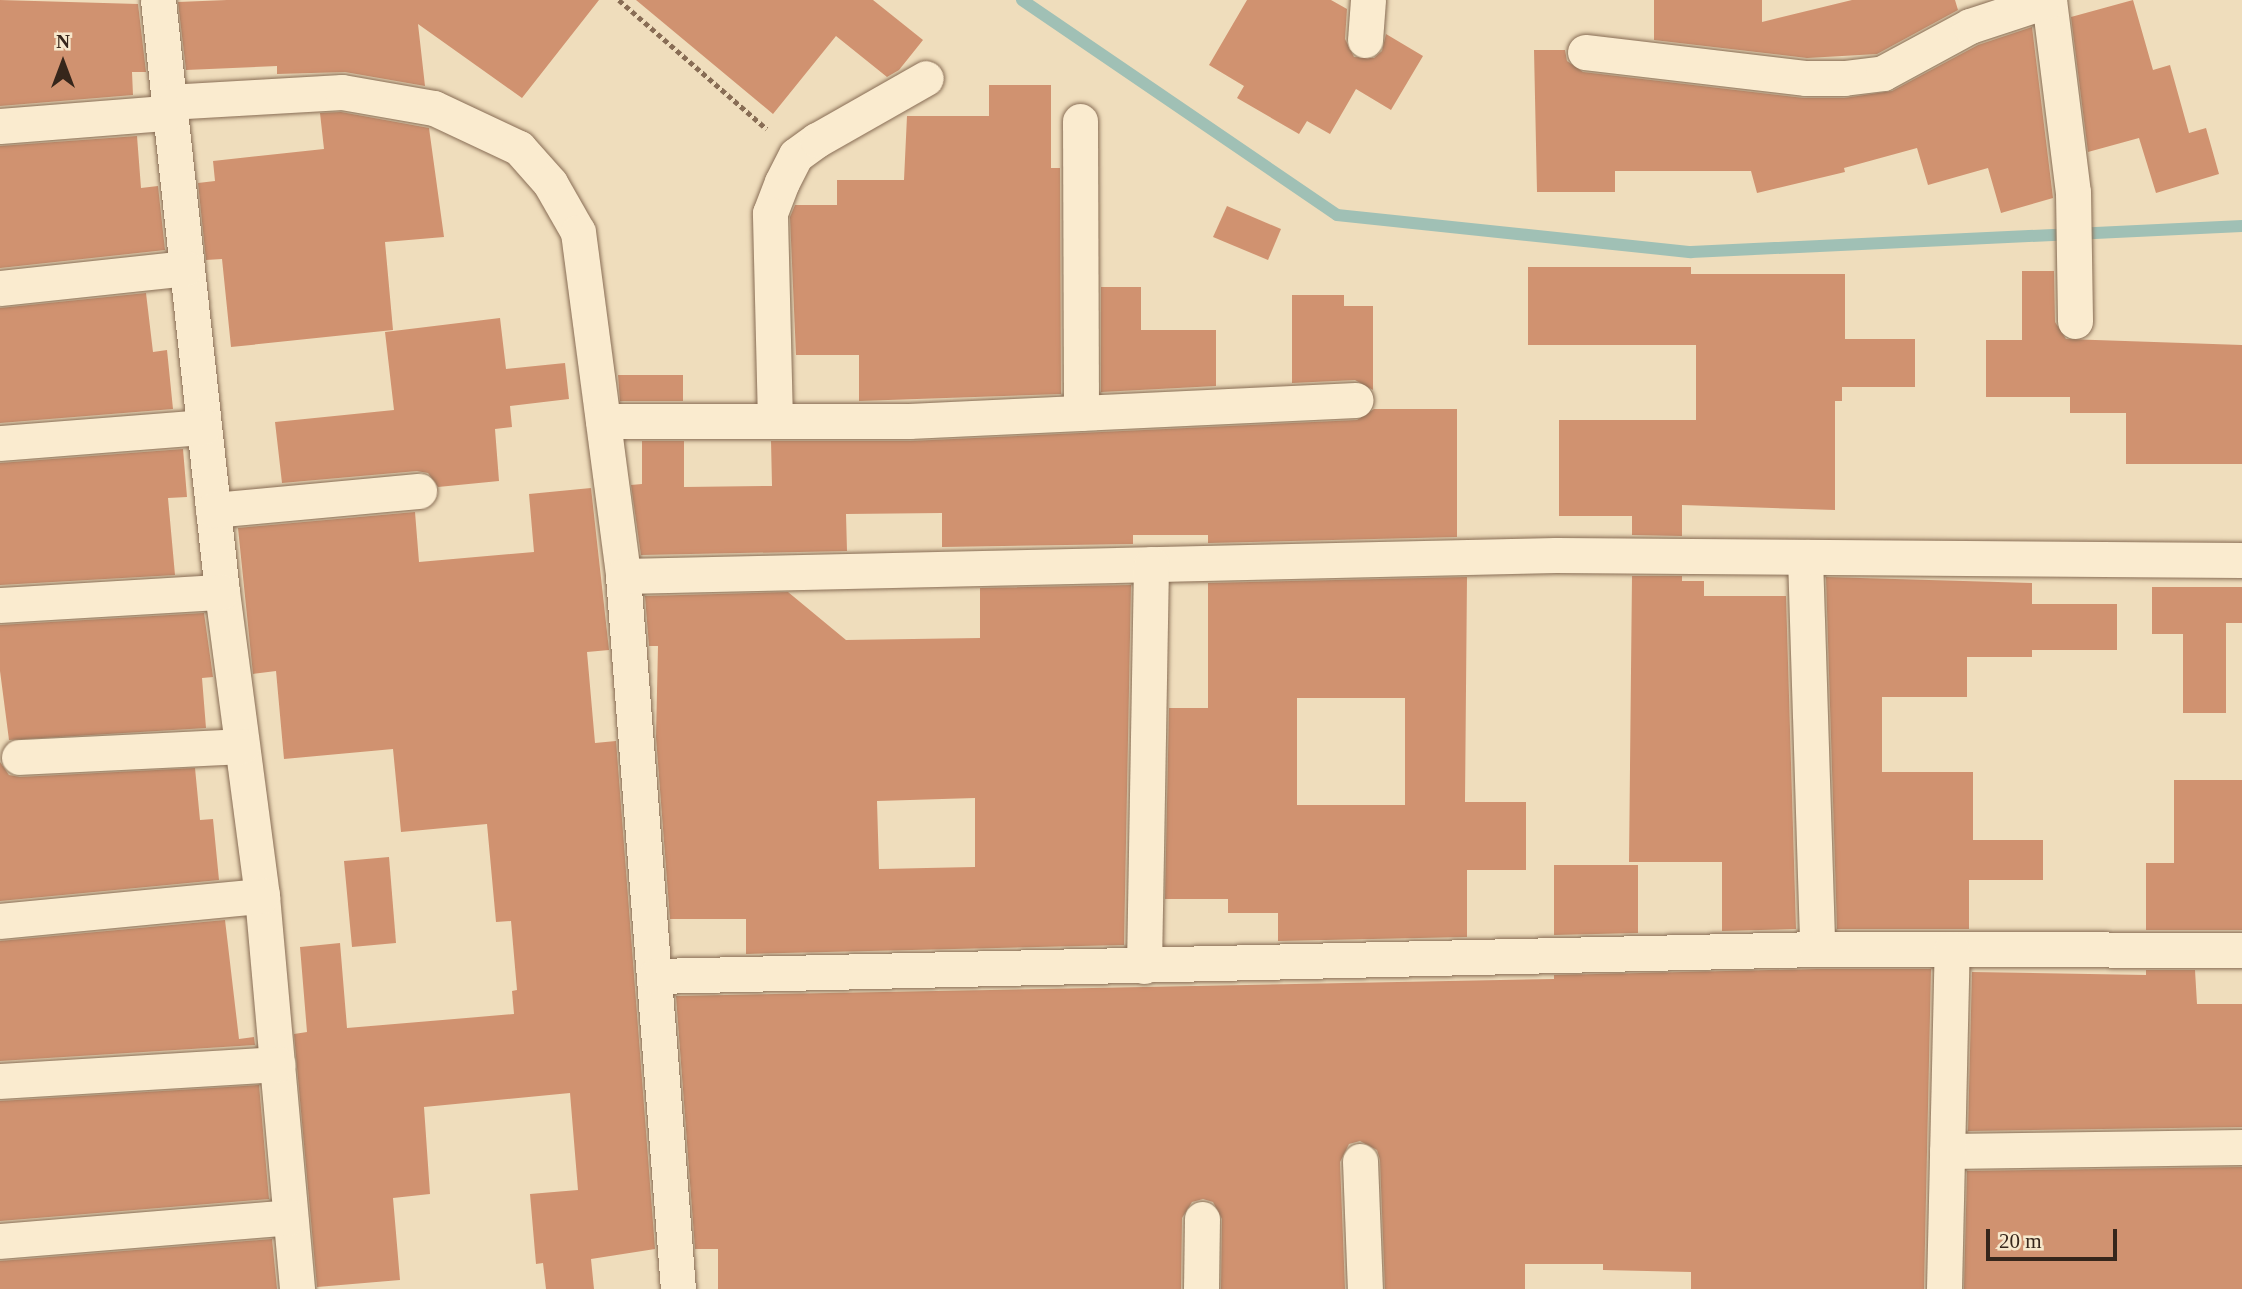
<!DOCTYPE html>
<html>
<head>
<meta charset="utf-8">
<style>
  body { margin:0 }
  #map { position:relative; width:2242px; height:1289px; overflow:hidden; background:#efddbc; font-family:Georgia,serif }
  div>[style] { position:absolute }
  .stream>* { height:12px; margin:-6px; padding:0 6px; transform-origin:6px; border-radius:6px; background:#a0c0b5 }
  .building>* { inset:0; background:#d09270 }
  .path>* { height:4.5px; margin-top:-2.25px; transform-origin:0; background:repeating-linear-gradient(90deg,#886d55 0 5px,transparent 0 8.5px) }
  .roads { filter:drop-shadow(0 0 2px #886d55) drop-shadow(0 0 2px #886d55) }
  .street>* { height:35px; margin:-17.5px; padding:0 17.5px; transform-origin:17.5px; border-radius:17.5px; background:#faebcf }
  span { translate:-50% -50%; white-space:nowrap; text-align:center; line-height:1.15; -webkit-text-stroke:5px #f7e8cc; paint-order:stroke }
  .north { position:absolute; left:28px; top:28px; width:70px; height:70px; -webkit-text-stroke:5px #f7e8cc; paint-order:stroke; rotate:0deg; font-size:19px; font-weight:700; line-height:28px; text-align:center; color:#36261b }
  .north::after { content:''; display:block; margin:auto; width:24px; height:32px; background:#36261b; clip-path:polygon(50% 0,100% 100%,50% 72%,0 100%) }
  .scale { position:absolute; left:1986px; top:1229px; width:131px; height:32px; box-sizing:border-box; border:4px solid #36261b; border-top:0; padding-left:9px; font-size:21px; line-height:24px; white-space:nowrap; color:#36261b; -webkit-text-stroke:5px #f7e8cc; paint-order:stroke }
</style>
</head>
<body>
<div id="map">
  <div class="stream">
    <div style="left:1022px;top:0;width:381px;rotate:34.3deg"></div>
    <div style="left:1337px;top:215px;width:356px;rotate:6deg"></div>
    <div style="left:1691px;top:252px;width:552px;rotate:-2.7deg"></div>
  </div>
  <div class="building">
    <div style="clip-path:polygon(0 0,138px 4px,146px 72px,132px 72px,133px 95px,0 106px)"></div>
    <div style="clip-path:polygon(227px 0,599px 0,522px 98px,418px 24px,425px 86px,345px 72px,277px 74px,277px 66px,186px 70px,178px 2px)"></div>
    <div style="clip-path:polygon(636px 0,873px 0,923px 40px,899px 70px,887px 77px,836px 36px,773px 114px)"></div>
    <div style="clip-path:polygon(1247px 0,1331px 0,1347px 9px,1345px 39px,1354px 57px,1374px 58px,1382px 51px,1386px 34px,1423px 56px,1391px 110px,1356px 89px,1330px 134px,1307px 121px,1299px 134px,1237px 98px,1244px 86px,1209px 65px)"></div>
    <div style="clip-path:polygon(1654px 0,1762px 0,1762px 22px,1852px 0,1955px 0,1958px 10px,1877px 54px,1807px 58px,1654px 40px)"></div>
    <div style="clip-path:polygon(2133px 0,2153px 70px,2170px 65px,2189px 133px,2206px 128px,2219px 174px,2156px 193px,2139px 138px,2088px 152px,2071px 17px)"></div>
    <div style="clip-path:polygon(2032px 27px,2053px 198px,2001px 213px,1988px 168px,1928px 185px,1917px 148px,1844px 168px,1845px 172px,1757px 193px,1751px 171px,1615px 171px,1615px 192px,1537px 192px,1534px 50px,1565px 50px,1567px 61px,1583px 72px,1804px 98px,1844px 98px,1892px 91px,1978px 45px)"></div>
    <div style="clip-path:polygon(989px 85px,1051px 85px,1051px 168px,1060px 168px,1061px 394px,859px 401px,859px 355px,796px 355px,790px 217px,795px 205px,837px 205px,837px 180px,904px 180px,907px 116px,989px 116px)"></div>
    <div style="clip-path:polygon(341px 112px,429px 128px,444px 237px,385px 242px,393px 330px,231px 347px,222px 259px,206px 260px,198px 183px,215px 181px,213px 161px,324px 149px,320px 113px)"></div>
    <div style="clip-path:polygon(137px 136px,141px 188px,158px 186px,165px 250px,0 268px,0 146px)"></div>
    <div style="clip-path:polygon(1227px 206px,1281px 229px,1268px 260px,1213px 237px)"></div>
    <div style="clip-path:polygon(1528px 267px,1691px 267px,1691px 274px,1845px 274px,1845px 339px,1915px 339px,1915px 387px,1842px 387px,1842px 401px,1835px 401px,1835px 510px,1682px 505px,1682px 536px,1632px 535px,1632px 516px,1559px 516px,1559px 420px,1696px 420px,1696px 345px,1528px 345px)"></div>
    <div style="clip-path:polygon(2022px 271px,2054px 271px,2055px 322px,2066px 339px,2242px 345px,2242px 464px,2126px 464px,2126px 413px,2070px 413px,2070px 397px,1986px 397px,1986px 340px,2022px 340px)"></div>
    <div style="clip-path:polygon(1101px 287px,1141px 287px,1141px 330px,1216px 330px,1216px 386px,1101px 392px)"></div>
    <div style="clip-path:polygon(146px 293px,153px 352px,167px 350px,173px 409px,0 423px,0 308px)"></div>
    <div style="clip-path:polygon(1292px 295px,1344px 295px,1344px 306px,1373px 306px,1373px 390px,1355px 380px,1292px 383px)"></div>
    <div style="clip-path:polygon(500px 318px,506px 369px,565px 363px,569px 399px,510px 406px,512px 427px,495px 429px,499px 481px,438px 487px,428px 473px,417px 471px,282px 483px,275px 422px,394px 410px,385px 332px)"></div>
    <div style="clip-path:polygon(618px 375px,683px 375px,683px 401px,620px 401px)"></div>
    <div style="clip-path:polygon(1374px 409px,1457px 409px,1457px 537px,1208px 543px,1208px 535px,1133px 535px,1133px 544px,942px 547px,942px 513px,846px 514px,847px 551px,641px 555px,631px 485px,642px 484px,642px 441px,684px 441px,684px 487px,772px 486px,771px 441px,910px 441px,1357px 420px)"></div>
    <div style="clip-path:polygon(183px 449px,187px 497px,168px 498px,175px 575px,0 585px,0 463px)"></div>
    <div style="clip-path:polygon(591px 488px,609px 650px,587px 652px,595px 743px,616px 741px,655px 1249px,591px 1259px,594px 1289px,546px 1289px,543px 1263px,536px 1264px,530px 1194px,578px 1190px,570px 1093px,424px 1107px,430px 1194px,393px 1198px,400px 1280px,317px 1287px,294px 1034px,307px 1032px,300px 947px,340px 943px,347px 1028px,514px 1014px,512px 991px,517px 990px,511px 921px,496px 922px,487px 824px,401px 832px,393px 749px,284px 759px,276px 671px,253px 674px,238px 528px,415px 512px,419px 562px,534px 552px,529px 494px)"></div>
    <div style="clip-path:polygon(1632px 576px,1682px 576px,1682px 581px,1704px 581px,1704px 596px,1786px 596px,1796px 929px,1722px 931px,1722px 862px,1629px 862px)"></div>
    <div style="clip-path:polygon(evenodd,1467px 577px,1465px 802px,1526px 802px,1526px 870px,1467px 870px,1467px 937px,1278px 941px,1278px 913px,1228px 913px,1228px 899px,1165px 899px,1169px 708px,1208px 708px,1208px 583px,1467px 577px,1297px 698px,1405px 698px,1405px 805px,1297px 805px,1297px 698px)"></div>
    <div style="clip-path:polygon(1826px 577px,2032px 583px,2032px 604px,2117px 604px,2117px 650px,2032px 650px,2032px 657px,1967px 657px,1967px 697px,1882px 697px,1882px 772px,1973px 772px,1973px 840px,2043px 840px,2043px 880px,1969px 880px,1969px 929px,1837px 929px)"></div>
    <div style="clip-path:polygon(evenodd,1131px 585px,1124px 945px,746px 954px,746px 919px,670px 919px,656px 737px,658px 646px,649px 646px,645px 596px,788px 592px,846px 640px,980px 638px,980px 588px,1131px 585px,975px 798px,975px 867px,879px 869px,877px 801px,975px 798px)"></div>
    <div style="clip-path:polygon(2152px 587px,2242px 587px,2242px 623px,2226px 623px,2226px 713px,2183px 713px,2183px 634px,2152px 634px)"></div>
    <div style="clip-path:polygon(204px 613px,213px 677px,202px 678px,206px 728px,9px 740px,0 671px,0 625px)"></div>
    <div style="clip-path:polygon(0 762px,9px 775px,20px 777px,195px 768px,200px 820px,213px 819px,219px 880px,0 901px)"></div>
    <div style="clip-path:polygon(2174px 780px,2242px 780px,2242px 930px,2146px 930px,2146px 863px,2174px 863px)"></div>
    <div style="clip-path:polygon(389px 857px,396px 943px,352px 947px,344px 861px)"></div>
    <div style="clip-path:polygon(1554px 865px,1638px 865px,1638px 933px,1554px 935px)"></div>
    <div style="clip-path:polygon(225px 920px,239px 1039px,254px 1037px,255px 1045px,0 1061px,0 941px)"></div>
    <div style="clip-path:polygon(1817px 969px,1931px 969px,1924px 1289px,1691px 1289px,1691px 1272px,1603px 1270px,1603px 1264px,1525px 1264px,1525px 1289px,1385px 1289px,1380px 1160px,1377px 1150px,1360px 1141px,1349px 1144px,1340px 1162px,1345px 1289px,1221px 1289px,1222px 1219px,1213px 1202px,1203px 1199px,1192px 1202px,1182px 1218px,1181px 1289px,718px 1289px,718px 1249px,695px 1249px,676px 996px,1554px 979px,1554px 975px)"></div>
    <div style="clip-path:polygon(2146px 970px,2195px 970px,2197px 1004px,2242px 1004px,2242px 1127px,1968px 1131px,1972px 972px,2146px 975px)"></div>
    <div style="clip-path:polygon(259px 1085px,269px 1199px,0 1221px,0 1101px)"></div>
    <div style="clip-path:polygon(2242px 1167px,2242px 1289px,1964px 1289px,1967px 1171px)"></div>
    <div style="clip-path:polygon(272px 1239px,277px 1289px,0 1289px,0 1261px)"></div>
  </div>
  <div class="path">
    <div style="left:619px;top:0;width:196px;rotate:41.1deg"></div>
  </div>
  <div class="roads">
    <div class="street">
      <div style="left:158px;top:0;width:595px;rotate:83.83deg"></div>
      <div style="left:222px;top:592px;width:307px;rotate:82.5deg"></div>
      <div style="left:262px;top:896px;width:395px;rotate:84.9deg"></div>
      <div style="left:2049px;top:0;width:193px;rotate:82.9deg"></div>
      <div style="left:2073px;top:192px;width:129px;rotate:89.1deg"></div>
      <div style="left:1365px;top:40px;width:40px;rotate:-85.7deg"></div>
      <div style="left:1585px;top:52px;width:223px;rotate:6.7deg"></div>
      <div style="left:1806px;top:78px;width:38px"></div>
      <div style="left:1844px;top:78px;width:39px;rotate:-7deg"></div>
      <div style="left:1883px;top:73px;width:99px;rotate:-28.4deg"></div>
      <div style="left:1970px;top:26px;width:83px;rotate:-18.2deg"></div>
      <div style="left:168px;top:102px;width:174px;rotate:-3.3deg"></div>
      <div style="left:342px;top:92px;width:93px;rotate:9.9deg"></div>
      <div style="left:434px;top:108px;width:94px;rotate:25.2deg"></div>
      <div style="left:519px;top:148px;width:47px;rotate:48.5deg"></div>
      <div style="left:550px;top:183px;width:56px;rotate:60.3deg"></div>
      <div style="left:578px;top:232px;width:347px;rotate:82.5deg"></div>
      <div style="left:623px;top:576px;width:715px;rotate:85.59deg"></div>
      <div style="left:1080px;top:121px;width:292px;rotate:89.8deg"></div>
      <div style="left:0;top:126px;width:168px;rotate:-4.5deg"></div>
      <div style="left:0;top:288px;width:187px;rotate:-6.1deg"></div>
      <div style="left:603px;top:421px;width:306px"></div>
      <div style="left:909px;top:421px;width:447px;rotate:-2.7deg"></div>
      <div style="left:775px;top:421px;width:208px;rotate:-91.4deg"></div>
      <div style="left:770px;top:213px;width:33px;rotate:-69deg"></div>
      <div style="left:782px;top:182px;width:30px;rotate:-63deg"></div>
      <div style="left:796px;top:155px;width:26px;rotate:-36deg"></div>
      <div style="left:817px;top:140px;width:125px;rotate:-29.6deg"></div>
      <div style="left:0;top:443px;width:204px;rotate:-4.5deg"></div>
      <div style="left:213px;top:510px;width:207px;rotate:-5.3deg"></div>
      <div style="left:1805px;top:557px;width:392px;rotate:88.2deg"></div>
      <div style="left:623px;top:576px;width:933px;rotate:-1.29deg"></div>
      <div style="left:1556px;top:555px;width:686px;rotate:0.42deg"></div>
      <div style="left:0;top:605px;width:222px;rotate:-3.4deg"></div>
      <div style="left:19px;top:757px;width:223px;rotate:-2.8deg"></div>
      <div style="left:0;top:921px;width:263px;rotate:-5.5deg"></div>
      <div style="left:1144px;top:966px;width:402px;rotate:-89deg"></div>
      <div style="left:655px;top:976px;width:1162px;rotate:-1.33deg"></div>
      <div style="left:1817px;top:949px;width:425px;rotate:0.1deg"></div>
      <div style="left:0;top:1081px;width:278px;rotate:-3.5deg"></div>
      <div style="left:1947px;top:1151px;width:295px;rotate:-0.8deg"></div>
      <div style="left:1360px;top:1161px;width:128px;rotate:87.8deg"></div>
      <div style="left:0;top:1241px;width:291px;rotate:-4.7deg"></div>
      <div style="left:1201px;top:1289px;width:70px;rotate:-89.2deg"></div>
      <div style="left:1944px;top:1289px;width:340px;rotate:-88.7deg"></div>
    </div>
  </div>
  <div class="north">N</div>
  <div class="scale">20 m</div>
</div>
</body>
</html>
